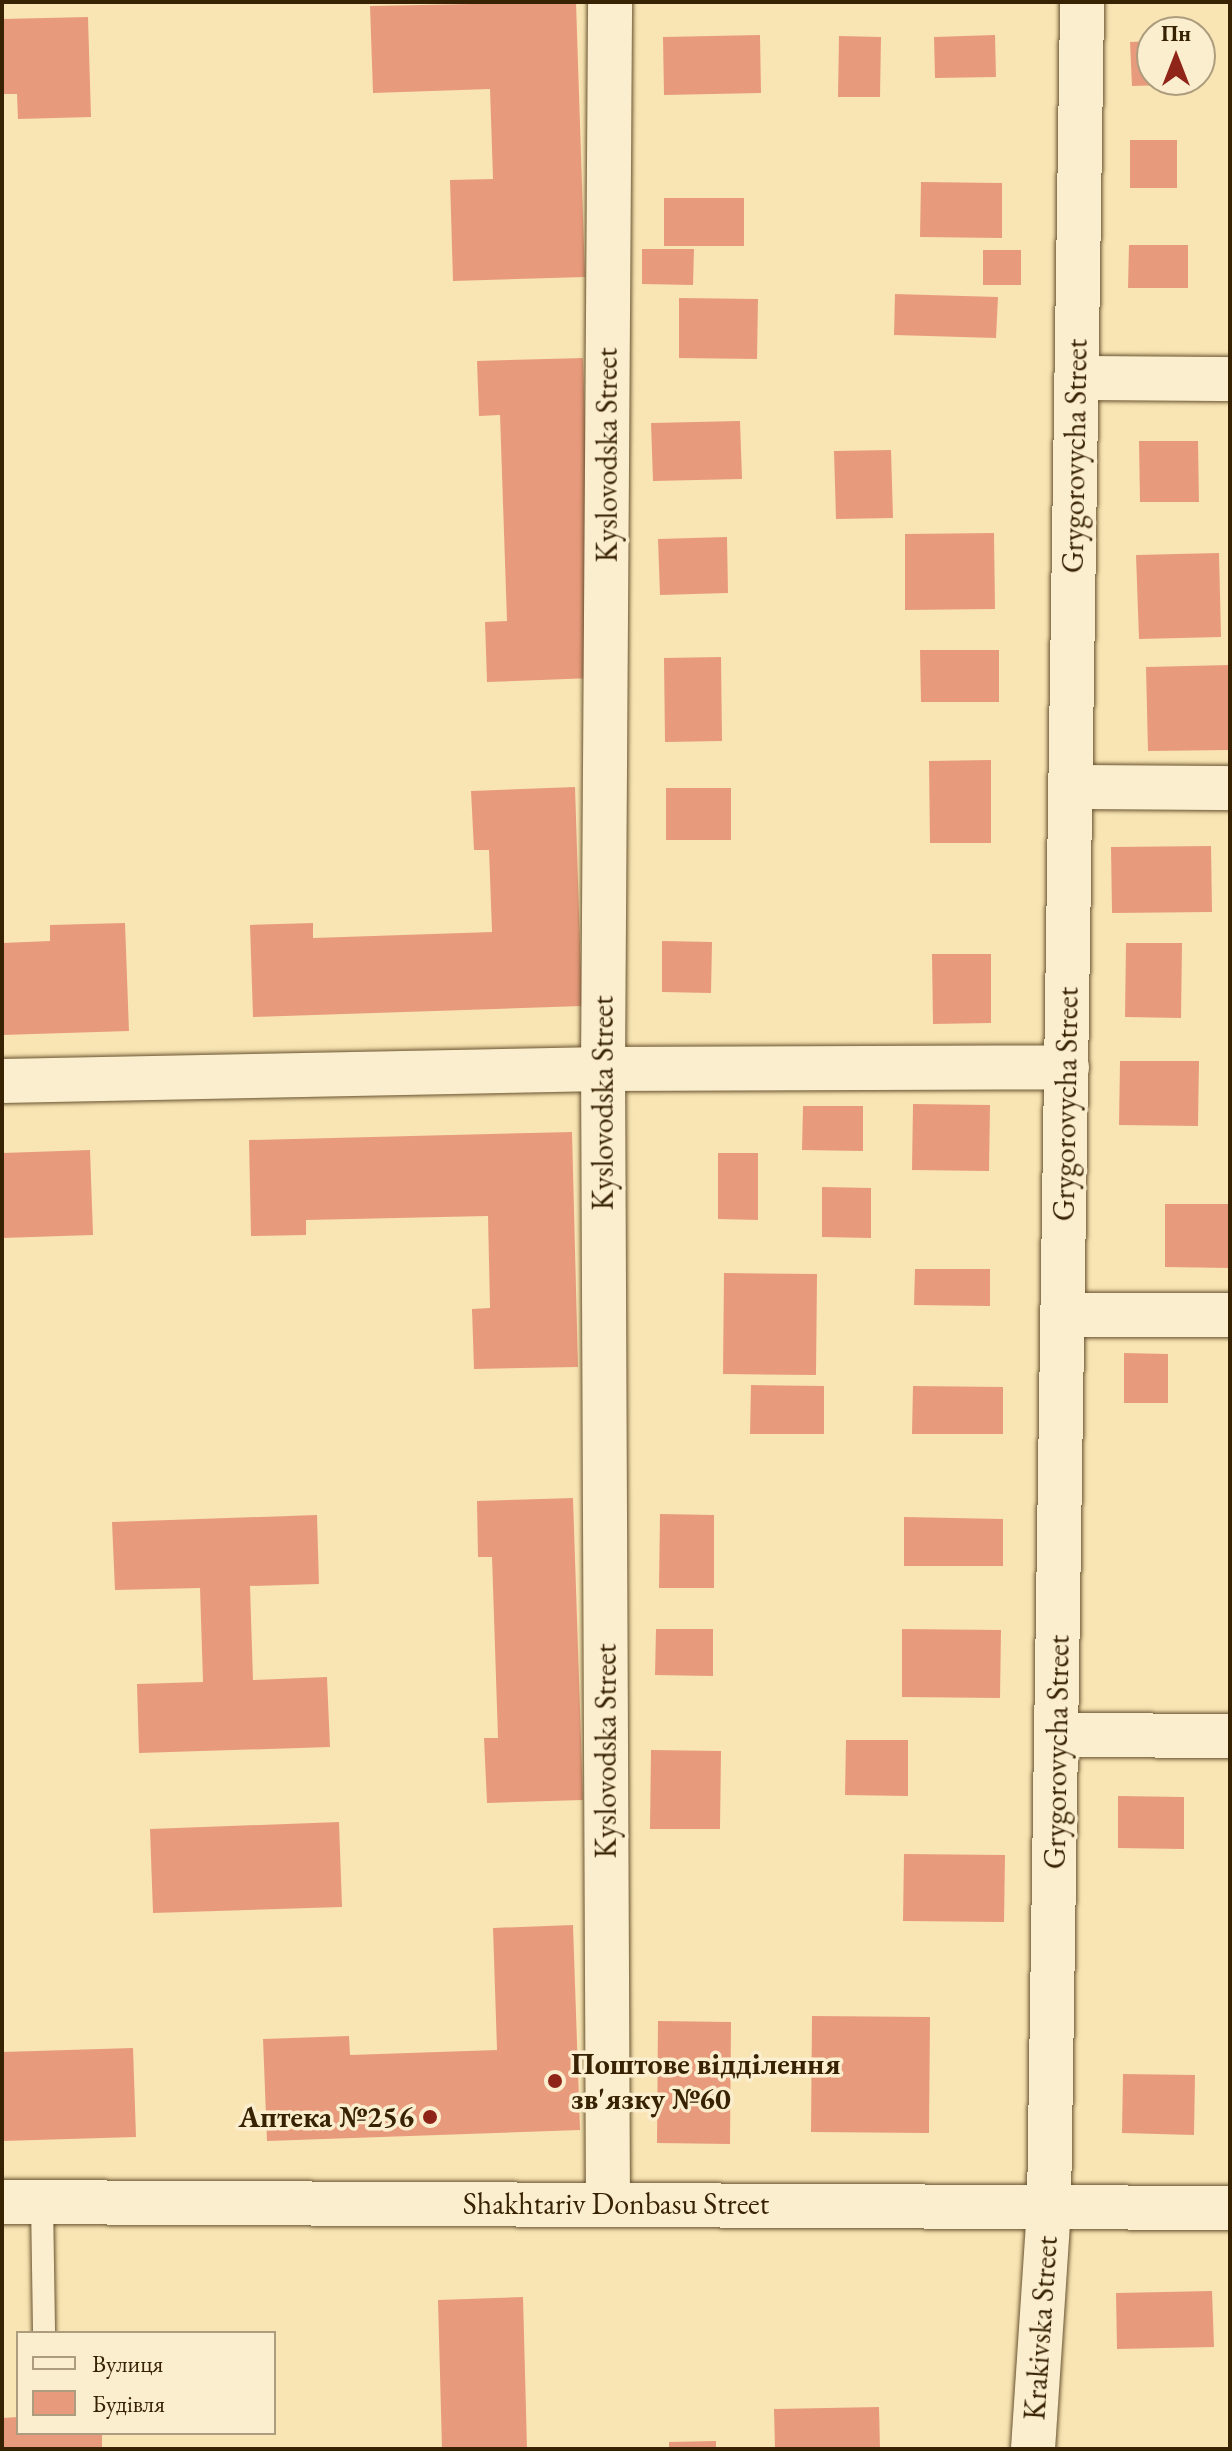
<!DOCTYPE html>
<html>
<head>
<meta charset="utf-8">
<style>
  body { margin:0 }
  #map { position:relative; width:1232px; height:2451px; overflow:hidden; background:#f9e5b3; font-family:"EB Garamond",serif }
  div>[style] { position:absolute }
  .building>* { inset:0; background:#e89b7c }
  .roads { filter:drop-shadow(0 0 2px #685330) drop-shadow(0 0 2px #685330) }
  .service>* { height:22px; margin:-11px; padding:0 11px; transform-origin:11px; border-radius:11px; background:#fbeece }
  .minor>* { height:44px; margin:-22px; padding:0 22px; transform-origin:22px; border-radius:22px; background:#fbeece }
  .tertiary>* { height:44px; margin:-22px; padding:0 22px; transform-origin:22px; border-radius:22px; background:#fbeece }
  .dots>* { width:22px; height:22px; translate:-50% -50%; box-sizing:border-box; border:4px solid #fbeece; border-radius:50% }
  span { translate:-50% -50%; white-space:nowrap; text-align:center; line-height:1.15; -webkit-text-stroke:7px #fbeece; paint-order:stroke }
  .street-label { font-size:30px; color:#382204 }
  .poi-label { font-size:30px; color:#382204; font-weight:700 }
  .left { translate:0 -50%; text-align:left }
  .right { translate:-100% -50%; text-align:right }
  .frame { position:absolute; inset:0; border:4px solid #382204; pointer-events:none }
  .legend { position:absolute; left:16px; top:2331px; width:260px; height:104px; box-sizing:border-box; background:#fbeece; border:2px solid #ad9c7d; margin:0; padding:10px 14px; list-style:none; font-size:24px; color:#382204 }
  .legend li { display:flex; align-items:center; gap:16px; height:40px }
  .legend b { width:40px; border:2px solid #ad9c7d }
  .north { position:absolute; left:1136px; top:16px; width:80px; height:80px; box-sizing:border-box; background:#fbeece; border:2px solid #ad9c7d; border-radius:50%; rotate:0deg; font-size:22px; font-weight:700; line-height:32px; text-align:center; color:#382204 }
  .north::after { content:''; display:block; margin:auto; width:28px; height:36px; background:#8f2418; clip-path:polygon(50% 0,100% 100%,50% 72%,0 100%) }
</style>
</head>
<body>
<div id="map">
  <div class="building">
    <div style="clip-path:polygon(576px 2px,585px 277px,453px 281px,450px 180px,493px 179px,490px 89px,373px 93px,370px 6px)"></div>
    <div style="clip-path:polygon(88px 17px,91px 117px,18px 119px,17px 94px,2px 94px,2px 19px)"></div>
    <div style="clip-path:polygon(760px 35px,761px 93px,664px 95px,663px 37px)"></div>
    <div style="clip-path:polygon(995px 35px,996px 77px,935px 78px,934px 37px)"></div>
    <div style="clip-path:polygon(839px 36px,881px 37px,880px 97px,838px 97px)"></div>
    <div style="clip-path:polygon(1152px 41px,1152px 80px,1202px 84px,1132px 86px,1130px 42px)"></div>
    <div style="clip-path:polygon(1130px 140px,1177px 140px,1177px 188px,1130px 188px)"></div>
    <div style="clip-path:polygon(921px 182px,1002px 183px,1002px 238px,920px 237px)"></div>
    <div style="clip-path:polygon(664px 198px,744px 198px,744px 246px,664px 246px)"></div>
    <div style="clip-path:polygon(1129px 245px,1188px 245px,1188px 288px,1128px 288px)"></div>
    <div style="clip-path:polygon(642px 249px,694px 249px,693px 285px,642px 284px)"></div>
    <div style="clip-path:polygon(983px 250px,1021px 250px,1021px 285px,983px 285px)"></div>
    <div style="clip-path:polygon(895px 294px,998px 297px,996px 338px,894px 335px)"></div>
    <div style="clip-path:polygon(679px 298px,758px 299px,757px 359px,679px 358px)"></div>
    <div style="clip-path:polygon(583px 358px,593px 678px,487px 682px,485px 622px,507px 621px,500px 415px,479px 416px,477px 361px)"></div>
    <div style="clip-path:polygon(740px 421px,742px 479px,653px 481px,651px 423px)"></div>
    <div style="clip-path:polygon(1139px 441px,1198px 441px,1199px 502px,1140px 502px)"></div>
    <div style="clip-path:polygon(891px 450px,893px 518px,836px 519px,834px 451px)"></div>
    <div style="clip-path:polygon(994px 533px,995px 609px,905px 610px,905px 534px)"></div>
    <div style="clip-path:polygon(727px 537px,728px 593px,660px 595px,658px 539px)"></div>
    <div style="clip-path:polygon(1219px 553px,1221px 637px,1139px 639px,1136px 555px)"></div>
    <div style="clip-path:polygon(920px 650px,999px 650px,999px 702px,921px 702px)"></div>
    <div style="clip-path:polygon(721px 657px,722px 741px,665px 742px,664px 658px)"></div>
    <div style="clip-path:polygon(1230px 665px,1230px 750px,1148px 751px,1146px 667px)"></div>
    <div style="clip-path:polygon(991px 760px,991px 843px,930px 843px,929px 761px)"></div>
    <div style="clip-path:polygon(575px 787px,582px 1006px,253px 1017px,250px 925px,313px 923px,313px 938px,492px 932px,489px 850px,474px 850px,471px 791px)"></div>
    <div style="clip-path:polygon(666px 788px,731px 788px,731px 840px,666px 840px)"></div>
    <div style="clip-path:polygon(1211px 846px,1212px 912px,1112px 913px,1111px 847px)"></div>
    <div style="clip-path:polygon(125px 923px,129px 1031px,2px 1035px,2px 943px,50px 941px,50px 925px)"></div>
    <div style="clip-path:polygon(662px 941px,712px 942px,711px 993px,662px 992px)"></div>
    <div style="clip-path:polygon(1126px 943px,1182px 943px,1181px 1018px,1125px 1017px)"></div>
    <div style="clip-path:polygon(932px 954px,991px 954px,991px 1023px,933px 1024px)"></div>
    <div style="clip-path:polygon(1120px 1061px,1199px 1061px,1198px 1126px,1119px 1125px)"></div>
    <div style="clip-path:polygon(913px 1104px,990px 1105px,989px 1171px,912px 1170px)"></div>
    <div style="clip-path:polygon(803px 1106px,863px 1106px,863px 1151px,802px 1150px)"></div>
    <div style="clip-path:polygon(572px 1132px,578px 1367px,474px 1369px,472px 1309px,490px 1308px,488px 1216px,306px 1220px,306px 1235px,251px 1236px,249px 1140px)"></div>
    <div style="clip-path:polygon(90px 1150px,93px 1235px,2px 1238px,2px 1153px)"></div>
    <div style="clip-path:polygon(718px 1153px,758px 1153px,758px 1220px,718px 1219px)"></div>
    <div style="clip-path:polygon(822px 1187px,871px 1188px,871px 1238px,822px 1237px)"></div>
    <div style="clip-path:polygon(1165px 1204px,1230px 1204px,1230px 1268px,1165px 1267px)"></div>
    <div style="clip-path:polygon(915px 1269px,990px 1269px,990px 1306px,914px 1305px)"></div>
    <div style="clip-path:polygon(724px 1273px,817px 1274px,816px 1375px,723px 1374px)"></div>
    <div style="clip-path:polygon(1124px 1353px,1168px 1354px,1168px 1403px,1124px 1403px)"></div>
    <div style="clip-path:polygon(751px 1385px,824px 1386px,824px 1434px,750px 1434px)"></div>
    <div style="clip-path:polygon(913px 1386px,1003px 1387px,1003px 1434px,912px 1434px)"></div>
    <div style="clip-path:polygon(573px 1498px,583px 1800px,487px 1803px,484px 1738px,498px 1738px,492px 1557px,478px 1557px,477px 1501px)"></div>
    <div style="clip-path:polygon(660px 1514px,714px 1515px,714px 1588px,659px 1588px)"></div>
    <div style="clip-path:polygon(317px 1515px,319px 1584px,250px 1586px,253px 1680px,327px 1677px,330px 1747px,139px 1753px,137px 1684px,203px 1682px,200px 1588px,115px 1590px,112px 1522px)"></div>
    <div style="clip-path:polygon(904px 1517px,1003px 1519px,1003px 1566px,904px 1566px)"></div>
    <div style="clip-path:polygon(656px 1629px,713px 1629px,713px 1676px,655px 1675px)"></div>
    <div style="clip-path:polygon(902px 1629px,1001px 1630px,1000px 1698px,902px 1697px)"></div>
    <div style="clip-path:polygon(846px 1740px,908px 1740px,908px 1796px,845px 1795px)"></div>
    <div style="clip-path:polygon(651px 1750px,721px 1751px,720px 1829px,650px 1829px)"></div>
    <div style="clip-path:polygon(1118px 1796px,1184px 1797px,1184px 1849px,1118px 1848px)"></div>
    <div style="clip-path:polygon(339px 1822px,342px 1907px,153px 1913px,150px 1829px)"></div>
    <div style="clip-path:polygon(904px 1854px,1005px 1855px,1004px 1922px,903px 1921px)"></div>
    <div style="clip-path:polygon(573px 1925px,580px 2130px,267px 2141px,263px 2039px,349px 2036px,350px 2055px,497px 2050px,493px 1928px)"></div>
    <div style="clip-path:polygon(812px 2016px,930px 2017px,929px 2133px,811px 2132px)"></div>
    <div style="clip-path:polygon(658px 2021px,731px 2022px,730px 2144px,657px 2143px)"></div>
    <div style="clip-path:polygon(133px 2048px,136px 2137px,2px 2141px,2px 2052px)"></div>
    <div style="clip-path:polygon(1123px 2074px,1195px 2075px,1194px 2135px,1122px 2133px)"></div>
    <div style="clip-path:polygon(1212px 2291px,1214px 2347px,1117px 2349px,1116px 2293px)"></div>
    <div style="clip-path:polygon(523px 2297px,527px 2449px,442px 2449px,438px 2300px)"></div>
    <div style="clip-path:polygon(879px 2407px,880px 2449px,775px 2449px,774px 2409px)"></div>
    <div style="clip-path:polygon(18px 2417px,18px 2433px,102px 2433px,102px 2449px,2px 2449px,2px 2418px)"></div>
    <div style="clip-path:polygon(716px 2441px,716px 2449px,669px 2449px,669px 2442px)"></div>
  </div>
  <div class="roads">
    <div class="service">
      <div style="left:42px;top:2202px;width:131px;rotate:89.1deg"></div>
    </div>
    <div class="minor">
      <div style="left:1076px;top:378px;width:154px;rotate:0.4deg"></div>
      <div style="left:1071px;top:787px;width:159px;rotate:0.4deg"></div>
      <div style="left:2px;top:1081px;width:601px;rotate:-1.14deg"></div>
      <div style="left:603px;top:1069px;width:464px;rotate:-0.2deg"></div>
      <div style="left:1063px;top:1315px;width:167px"></div>
      <div style="left:1057px;top:1735px;width:173px;rotate:0.3deg"></div>
      <div style="left:608px;top:2204px;width:1135px;rotate:-90.25deg"></div>
      <div style="left:603px;top:1069px;width:1067px;rotate:-89.62deg"></div>
      <div style="left:1033px;top:2449px;width:244px;rotate:-86.2deg"></div>
      <div style="left:1049px;top:2206px;width:2204px;rotate:-89.14deg"></div>
    </div>
    <div class="tertiary">
      <div style="left:2px;top:2202px;width:1228px;rotate:0.28deg"></div>
    </div>
  </div>
  <div class="dots">
    <div style="left:555px;top:2081px;background:#8f2418"></div>
    <div style="left:430px;top:2117px;background:#8f2418"></div>
  </div>
  <div class="street-label">
    <span style="left:607px;top:455px;rotate:-90deg">Kyslovodska Street</span>
    <span style="left:1075px;top:456px;rotate:-89deg">Grygorovycha Street</span>
    <span style="left:603px;top:1103px;rotate:-90deg">Kyslovodska Street</span>
    <span style="left:1066px;top:1104px;rotate:-89deg">Grygorovycha Street</span>
    <span style="left:606px;top:1751px;rotate:-90deg">Kyslovodska Street</span>
    <span style="left:1057px;top:1752px;rotate:-89deg">Grygorovycha Street</span>
    <span style="left:616px;top:2204px">Shakhtariv Donbasu Street</span>
    <span style="left:1041px;top:2328px;rotate:-86deg">Krakivska Street</span>
  </div>
  <div class="poi-label">
    <span class="left" style="left:571px;top:2081px">Поштове відділення<br>зв'язку №60</span>
    <span class="right" style="left:414px;top:2117px">Аптека №256</span>
  </div>
  <div class="frame"></div>
  <ul class="legend">
  <li><b style="height:10px;background:#fbeece"></b>Вулиця</li>
  <li><b style="height:22px;background:#e89b7c"></b>Будівля</li>
  </ul>
  <div class="north">Пн</div>
</div>
</body>
</html>
